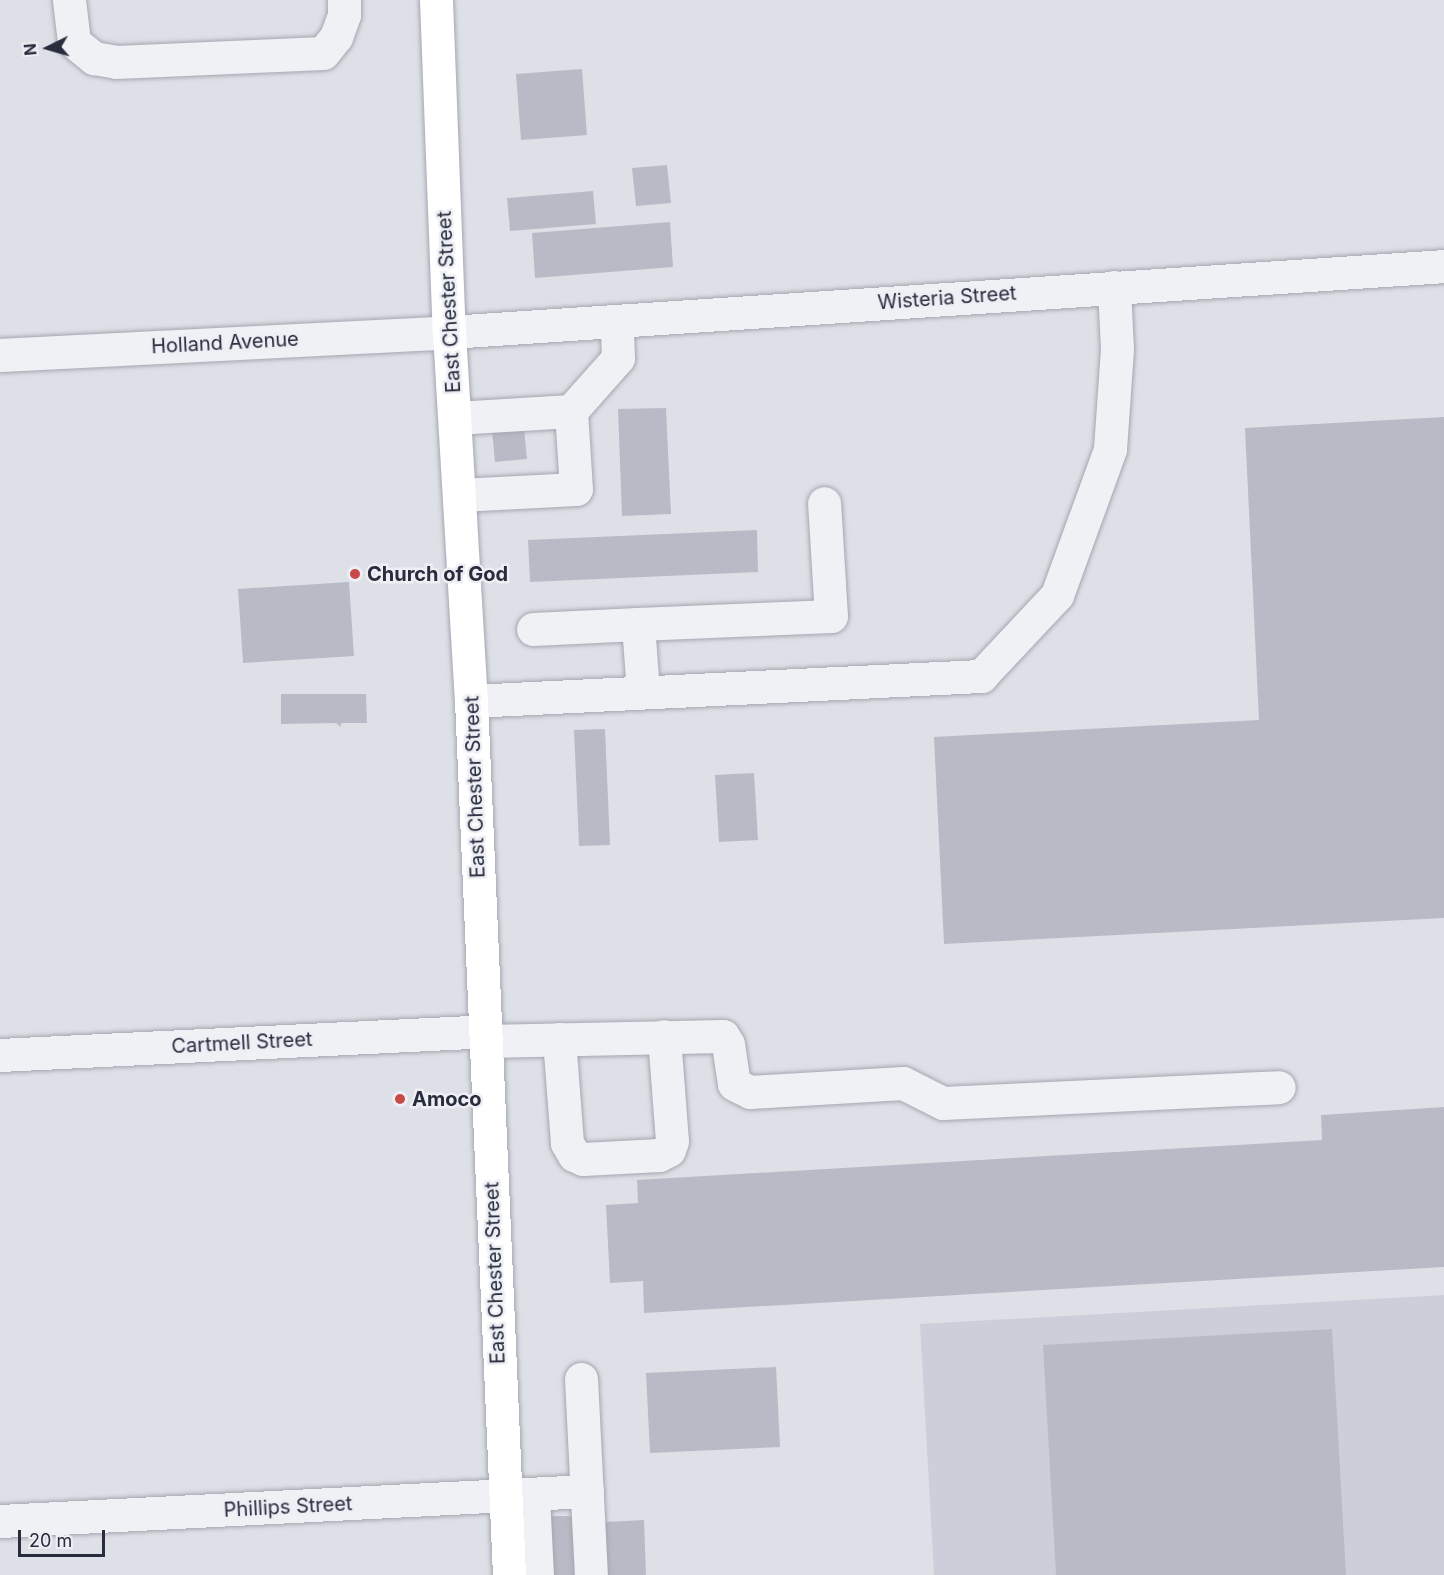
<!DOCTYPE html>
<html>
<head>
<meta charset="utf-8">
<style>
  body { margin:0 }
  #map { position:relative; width:1444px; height:1575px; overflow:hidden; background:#dee0e7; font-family:Inter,sans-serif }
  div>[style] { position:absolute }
  .built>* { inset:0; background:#cccfd9 }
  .building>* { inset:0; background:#b8bbc6 }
  .roads { filter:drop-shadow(0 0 2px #a4a6b1) drop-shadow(0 0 2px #a4a6b1) }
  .minor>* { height:33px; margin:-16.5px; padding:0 16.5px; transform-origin:16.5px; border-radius:16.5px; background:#f0f1f5 }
  .major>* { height:33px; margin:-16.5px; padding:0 16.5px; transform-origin:16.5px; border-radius:16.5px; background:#fff }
  .dots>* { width:16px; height:16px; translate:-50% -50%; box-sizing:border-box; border:3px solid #edeff5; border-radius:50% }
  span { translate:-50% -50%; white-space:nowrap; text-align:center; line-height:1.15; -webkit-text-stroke:5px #edeff5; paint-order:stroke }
  .street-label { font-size:20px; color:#282c3d }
  .poi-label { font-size:20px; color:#282c3d; font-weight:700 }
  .left { translate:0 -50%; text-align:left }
  .north { position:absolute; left:18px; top:18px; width:60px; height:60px; -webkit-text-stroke:4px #edeff5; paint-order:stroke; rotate:265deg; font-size:16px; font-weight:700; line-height:24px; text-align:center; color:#282c3d }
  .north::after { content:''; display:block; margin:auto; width:21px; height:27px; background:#282c3d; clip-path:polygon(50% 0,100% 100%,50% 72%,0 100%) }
  .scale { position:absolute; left:18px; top:1530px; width:87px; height:27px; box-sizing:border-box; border:3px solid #282c3d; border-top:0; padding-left:8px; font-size:18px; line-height:21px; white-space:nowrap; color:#282c3d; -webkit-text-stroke:4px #edeff5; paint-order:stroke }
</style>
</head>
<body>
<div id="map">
  <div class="built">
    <div style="clip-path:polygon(1444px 1295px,1444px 1575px,934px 1575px,920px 1324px)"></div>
  </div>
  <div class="building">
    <div style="clip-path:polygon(582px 69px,587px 135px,521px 140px,516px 74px)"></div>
    <div style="clip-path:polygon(667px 165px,671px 203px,636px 206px,632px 168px)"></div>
    <div style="clip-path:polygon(593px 191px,596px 224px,510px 231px,507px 198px)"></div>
    <div style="clip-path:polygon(670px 222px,673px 267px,535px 278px,532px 233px)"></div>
    <div style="clip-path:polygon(666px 408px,671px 514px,622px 516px,618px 409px)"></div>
    <div style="clip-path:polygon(1444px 417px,1444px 918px,944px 944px,934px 737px,1259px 720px,1245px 428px)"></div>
    <div style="clip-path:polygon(524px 428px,527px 459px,495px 462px,492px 430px)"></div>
    <div style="clip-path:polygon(757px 530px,758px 572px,530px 582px,528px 540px)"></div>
    <div style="clip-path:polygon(349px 582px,354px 656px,243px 663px,238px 589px)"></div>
    <div style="clip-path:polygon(281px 694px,366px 694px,367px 723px,341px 723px,341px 727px,336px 723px,281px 724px)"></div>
    <div style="clip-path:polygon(605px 729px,610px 845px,579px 846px,574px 730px)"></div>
    <div style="clip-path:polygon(754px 773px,758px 840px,719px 842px,715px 775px)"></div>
    <div style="clip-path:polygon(1444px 1107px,1444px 1267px,644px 1313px,643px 1281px,610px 1283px,606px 1205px,638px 1203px,637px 1180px,1322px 1140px,1321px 1115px)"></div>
    <div style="clip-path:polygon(1332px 1329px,1346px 1575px,1056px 1575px,1043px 1345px)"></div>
    <div style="clip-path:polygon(776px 1367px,780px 1447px,650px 1453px,646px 1373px)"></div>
    <div style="clip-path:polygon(546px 1516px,577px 1516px,578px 1575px,547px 1575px)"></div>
    <div style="clip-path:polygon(644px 1520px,646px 1575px,607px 1575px,605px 1522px)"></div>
  </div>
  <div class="roads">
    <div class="minor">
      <div style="left:69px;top:0;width:42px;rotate:83.2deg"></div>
      <div style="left:74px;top:42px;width:26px;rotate:39deg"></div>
      <div style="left:94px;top:58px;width:22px;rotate:10deg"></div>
      <div style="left:116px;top:62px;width:207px;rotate:-2.5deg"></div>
      <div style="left:323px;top:53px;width:21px;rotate:-51deg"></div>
      <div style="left:336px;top:37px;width:23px;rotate:-70deg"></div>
      <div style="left:344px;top:15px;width:15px;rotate:-90deg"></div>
      <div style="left:0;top:355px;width:450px;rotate:-2.9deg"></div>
      <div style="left:449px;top:332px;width:997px;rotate:-3.79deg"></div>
      <div style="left:455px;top:418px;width:116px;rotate:-3.5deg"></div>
      <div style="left:459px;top:495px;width:117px;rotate:-2.9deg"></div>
      <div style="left:576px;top:489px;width:78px;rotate:-93.7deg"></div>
      <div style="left:571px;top:411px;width:71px;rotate:-48.4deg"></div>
      <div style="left:618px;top:358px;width:37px;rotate:-92deg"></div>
      <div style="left:638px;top:624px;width:193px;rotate:-2.4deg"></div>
      <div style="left:831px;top:616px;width:113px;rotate:-93.5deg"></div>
      <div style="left:533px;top:629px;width:105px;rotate:-2.7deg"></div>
      <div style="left:638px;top:624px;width:68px;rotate:85.8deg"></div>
      <div style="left:471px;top:701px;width:511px;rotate:-2.81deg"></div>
      <div style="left:981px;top:676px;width:111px;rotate:-46.8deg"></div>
      <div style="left:1057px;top:595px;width:155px;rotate:-70deg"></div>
      <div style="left:1110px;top:449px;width:100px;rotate:-86deg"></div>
      <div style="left:1117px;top:349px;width:62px;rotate:-92.8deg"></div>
      <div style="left:559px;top:1039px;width:104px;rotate:85.6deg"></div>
      <div style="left:567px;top:1143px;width:14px;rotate:60deg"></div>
      <div style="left:574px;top:1155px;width:10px;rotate:24deg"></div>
      <div style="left:583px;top:1159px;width:76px;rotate:-3deg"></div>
      <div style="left:659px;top:1155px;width:11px;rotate:-27deg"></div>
      <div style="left:669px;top:1150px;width:9px;rotate:-72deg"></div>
      <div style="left:672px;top:1141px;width:105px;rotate:-94.4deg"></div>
      <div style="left:485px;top:1041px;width:238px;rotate:-1.2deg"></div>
      <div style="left:723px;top:1036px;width:9px;rotate:58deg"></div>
      <div style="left:728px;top:1044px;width:40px;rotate:81.5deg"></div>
      <div style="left:734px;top:1084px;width:18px;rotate:27deg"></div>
      <div style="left:750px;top:1092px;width:153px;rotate:-3.4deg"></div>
      <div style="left:903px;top:1083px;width:45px;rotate:26.6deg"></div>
      <div style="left:943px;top:1103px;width:336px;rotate:-2.7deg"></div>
      <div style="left:0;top:1055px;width:485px;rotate:-2.8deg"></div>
      <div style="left:581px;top:1379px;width:196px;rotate:87.1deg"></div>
      <div style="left:533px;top:1496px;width:79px;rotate:87.1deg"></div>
      <div style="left:0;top:1521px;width:588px;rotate:-2.93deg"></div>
    </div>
    <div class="major">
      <div style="left:436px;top:0;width:332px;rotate:87.8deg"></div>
      <div style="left:449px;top:332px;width:370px;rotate:86.6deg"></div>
      <div style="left:471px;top:701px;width:875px;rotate:87.51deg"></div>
    </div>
  </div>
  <div class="dots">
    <div style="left:355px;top:574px;background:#c74948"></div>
    <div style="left:400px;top:1099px;background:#c74948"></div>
  </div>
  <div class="street-label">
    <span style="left:947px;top:298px;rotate:-4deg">Wisteria Street</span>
    <span style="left:449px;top:302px;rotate:-93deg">East Chester Street</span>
    <span style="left:225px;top:343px;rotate:-3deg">Holland Avenue</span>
    <span style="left:475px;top:787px;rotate:-92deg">East Chester Street</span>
    <span style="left:242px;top:1043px;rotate:-3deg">Cartmell Street</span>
    <span style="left:495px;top:1273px;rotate:-92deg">East Chester Street</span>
    <span style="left:288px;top:1507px;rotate:-3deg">Phillips Street</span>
  </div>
  <div class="poi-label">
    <span class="left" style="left:367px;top:574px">Church of God</span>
    <span class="left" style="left:412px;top:1099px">Amoco</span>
  </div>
  <div class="north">N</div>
  <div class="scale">20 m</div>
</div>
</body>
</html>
